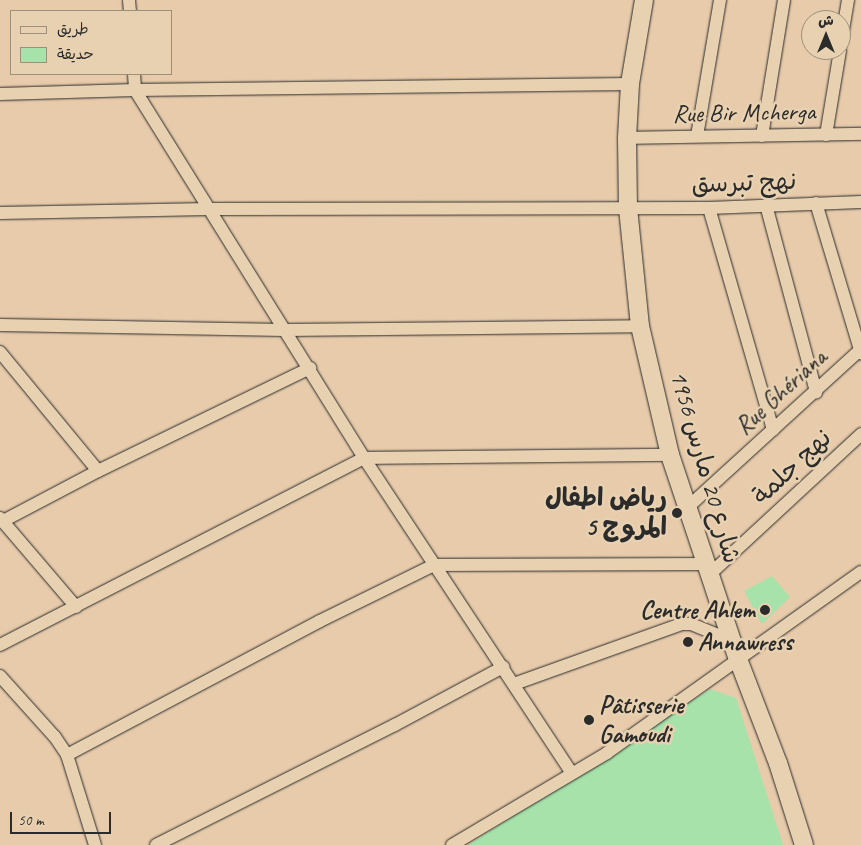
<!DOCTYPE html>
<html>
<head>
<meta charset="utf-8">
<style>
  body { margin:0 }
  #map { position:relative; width:861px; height:845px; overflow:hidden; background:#e7cbab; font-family:Caveat,"Playpen Sans Arabic",sans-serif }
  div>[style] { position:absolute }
  .green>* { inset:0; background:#a6e2a9 }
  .roads { filter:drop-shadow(0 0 1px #2b2b2b) drop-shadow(0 0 1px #2b2b2b) }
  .street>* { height:12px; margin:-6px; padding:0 6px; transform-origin:6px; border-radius:6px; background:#e8d1b0 }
  .secondary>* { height:18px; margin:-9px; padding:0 9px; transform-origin:9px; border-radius:9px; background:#e8d1b0 }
  .dots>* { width:14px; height:14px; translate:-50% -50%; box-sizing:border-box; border:2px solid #e8d1b0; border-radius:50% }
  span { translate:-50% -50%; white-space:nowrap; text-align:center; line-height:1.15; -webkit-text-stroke:5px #e8d1b0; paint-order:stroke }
  .street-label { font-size:25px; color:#2b2b2b }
  .poi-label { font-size:25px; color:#2b2b2b; font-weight:700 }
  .right { translate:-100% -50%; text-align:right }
  .left { translate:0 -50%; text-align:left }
  .legend { position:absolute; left:10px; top:10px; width:162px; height:65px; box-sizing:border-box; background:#e8d1b0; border:1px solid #9c8f7b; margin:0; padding:6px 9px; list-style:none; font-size:15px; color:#2b2b2b }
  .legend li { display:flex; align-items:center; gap:10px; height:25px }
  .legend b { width:25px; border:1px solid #9c8f7b }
  .north { position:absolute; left:801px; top:10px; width:50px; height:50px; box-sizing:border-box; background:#e8d1b0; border:1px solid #9c8f7b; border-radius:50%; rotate:0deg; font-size:14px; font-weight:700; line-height:20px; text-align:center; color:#2b2b2b }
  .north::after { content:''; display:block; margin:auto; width:18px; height:22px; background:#2b2b2b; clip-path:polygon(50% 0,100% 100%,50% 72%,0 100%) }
  .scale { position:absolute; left:10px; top:812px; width:101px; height:22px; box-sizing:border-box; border:2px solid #2b2b2b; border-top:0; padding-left:6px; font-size:15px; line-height:18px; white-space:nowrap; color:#2b2b2b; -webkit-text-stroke:4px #e8d1b0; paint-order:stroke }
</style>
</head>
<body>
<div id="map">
  <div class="green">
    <div style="clip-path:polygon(772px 576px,790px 597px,762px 624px,744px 591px)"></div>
    <div style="clip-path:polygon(710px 689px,736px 698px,783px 845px,468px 845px)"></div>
  </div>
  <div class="roads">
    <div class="street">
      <div style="left:129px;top:0;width:11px;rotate:85deg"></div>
      <div style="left:841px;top:42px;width:43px;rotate:-80.5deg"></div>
      <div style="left:134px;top:74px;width:16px;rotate:86deg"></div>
      <div style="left:135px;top:90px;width:433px;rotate:58.1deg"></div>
      <div style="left:364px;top:458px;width:377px;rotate:56.6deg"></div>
      <div style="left:0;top:94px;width:135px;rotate:-1.7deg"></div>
      <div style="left:135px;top:90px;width:495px;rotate:-0.7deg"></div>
      <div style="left:826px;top:135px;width:86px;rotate:-80.6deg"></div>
      <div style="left:697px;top:136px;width:138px;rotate:-80.4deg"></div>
      <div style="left:762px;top:136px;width:138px;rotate:-80.8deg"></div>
      <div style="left:627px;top:138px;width:234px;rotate:-1deg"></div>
      <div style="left:816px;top:203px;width:157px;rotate:73.3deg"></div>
      <div style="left:766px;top:205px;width:194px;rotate:75deg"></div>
      <div style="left:709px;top:208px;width:231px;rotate:73.9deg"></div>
      <div style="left:0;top:213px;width:209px;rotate:-1.1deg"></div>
      <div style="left:209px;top:209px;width:500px;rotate:-0.11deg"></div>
      <div style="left:709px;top:208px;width:152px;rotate:-2.3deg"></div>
      <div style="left:0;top:325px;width:285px;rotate:1deg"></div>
      <div style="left:285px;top:330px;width:355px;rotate:-0.6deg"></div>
      <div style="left:0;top:352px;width:154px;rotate:50.5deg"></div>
      <div style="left:688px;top:507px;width:233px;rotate:-42.4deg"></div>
      <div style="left:0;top:518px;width:117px;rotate:49.5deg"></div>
      <div style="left:3px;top:521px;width:107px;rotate:-27.8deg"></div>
      <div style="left:98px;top:471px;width:236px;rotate:-25.9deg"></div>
      <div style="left:710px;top:574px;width:206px;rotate:-42.8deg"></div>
      <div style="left:0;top:645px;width:409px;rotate:-27.2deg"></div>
      <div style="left:364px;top:458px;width:306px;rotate:-0.6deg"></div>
      <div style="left:0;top:676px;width:82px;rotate:48deg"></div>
      <div style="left:55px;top:737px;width:22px;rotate:56deg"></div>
      <div style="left:67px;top:755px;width:94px;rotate:72.7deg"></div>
      <div style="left:514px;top:684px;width:178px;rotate:-19.7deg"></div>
      <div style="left:682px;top:624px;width:9px"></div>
      <div style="left:691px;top:624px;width:45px;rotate:22deg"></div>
      <div style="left:67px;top:755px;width:286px;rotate:-27.9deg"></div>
      <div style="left:320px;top:621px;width:127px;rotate:-26.2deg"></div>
      <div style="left:434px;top:565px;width:273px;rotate:-0.2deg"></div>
      <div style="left:156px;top:845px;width:267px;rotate:-26.7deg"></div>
      <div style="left:395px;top:725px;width:123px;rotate:-28.2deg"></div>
      <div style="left:452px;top:845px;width:180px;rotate:-30.7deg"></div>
      <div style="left:607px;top:753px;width:312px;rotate:-35.5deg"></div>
    </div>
    <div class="secondary">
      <div style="left:644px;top:0;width:85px;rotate:99.5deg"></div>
      <div style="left:630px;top:84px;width:54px;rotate:93.2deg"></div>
      <div style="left:627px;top:138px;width:70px;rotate:89.2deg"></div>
      <div style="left:628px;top:208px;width:119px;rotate:84.2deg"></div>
      <div style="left:640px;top:326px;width:132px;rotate:76.9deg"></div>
      <div style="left:670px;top:455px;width:215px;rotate:71.6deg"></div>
      <div style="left:738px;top:659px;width:111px;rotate:69deg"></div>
      <div style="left:778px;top:763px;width:86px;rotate:72.4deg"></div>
    </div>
  </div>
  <div class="dots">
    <div style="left:677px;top:513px;background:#2b2b2b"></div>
    <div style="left:765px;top:610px;background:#2b2b2b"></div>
    <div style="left:688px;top:642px;background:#2b2b2b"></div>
    <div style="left:589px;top:720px;background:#2b2b2b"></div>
  </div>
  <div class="street-label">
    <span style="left:744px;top:113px;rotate:-1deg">Rue Bir Mcherga</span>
    <span style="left:744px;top:183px;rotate:-2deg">نهج تبرسق</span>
    <span style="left:781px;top:392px;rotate:-43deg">Rue Ghériana</span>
    <span style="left:705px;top:467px;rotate:74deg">شارع 20 مارس 1956</span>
    <span style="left:792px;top:467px;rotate:-43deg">نهج جلمة</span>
  </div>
  <div class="poi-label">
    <span class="right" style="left:667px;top:513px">رياض اطفال<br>المروج 5</span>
    <span class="right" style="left:755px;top:610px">Centre Ahlem</span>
    <span class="left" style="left:698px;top:642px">Annawress</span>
    <span class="left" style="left:599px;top:720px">Pâtisserie<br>Gamoudi</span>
  </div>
  <ul class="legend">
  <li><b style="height:6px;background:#e8d1b0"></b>طريق</li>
  <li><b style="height:14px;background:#a6e2a9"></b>حديقة</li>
  </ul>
  <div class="north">ش</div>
  <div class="scale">50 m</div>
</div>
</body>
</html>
